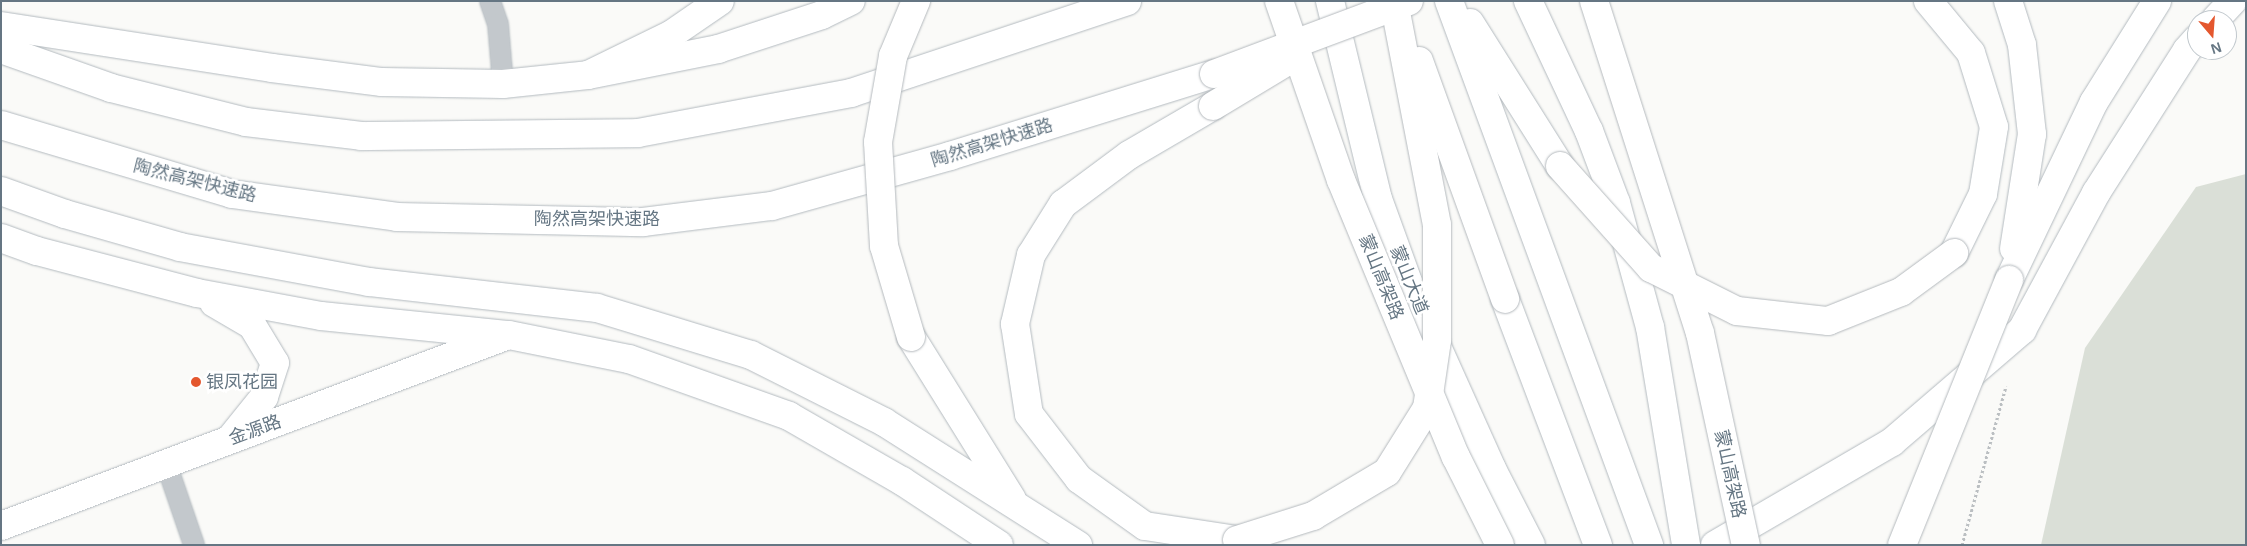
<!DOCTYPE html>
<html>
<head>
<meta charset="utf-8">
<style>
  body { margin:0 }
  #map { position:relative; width:2247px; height:546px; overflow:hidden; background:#fafaf8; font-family:Arial,"Noto Sans SC",sans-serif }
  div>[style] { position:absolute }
  .green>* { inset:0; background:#dadfd7 }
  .path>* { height:3px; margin-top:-1.5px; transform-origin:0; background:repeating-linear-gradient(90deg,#bbbfc2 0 2.5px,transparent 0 5px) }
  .roads { filter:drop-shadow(0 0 1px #b3babf) drop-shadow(0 0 1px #b3babf) }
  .lane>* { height:20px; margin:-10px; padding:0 10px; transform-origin:10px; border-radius:10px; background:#c3c8cc }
  .secondary>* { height:28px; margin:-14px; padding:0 14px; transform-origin:14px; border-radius:14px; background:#fff }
  .highway>* { height:28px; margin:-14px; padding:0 14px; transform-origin:14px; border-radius:14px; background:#fff }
  .bridges { filter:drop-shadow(0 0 1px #b4b9bd) drop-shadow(0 0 1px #b4b9bd) }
  .highway-bridge>* { height:28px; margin:-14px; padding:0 14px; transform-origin:14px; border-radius:14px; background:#fff }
  .dots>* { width:14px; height:14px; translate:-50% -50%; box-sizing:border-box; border:2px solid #fff; border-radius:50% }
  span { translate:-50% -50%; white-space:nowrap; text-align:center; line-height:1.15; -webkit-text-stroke:5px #fff; paint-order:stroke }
  .street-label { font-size:18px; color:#657683 }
  .poi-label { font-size:18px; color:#657683 }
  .left { translate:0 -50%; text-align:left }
  .frame { position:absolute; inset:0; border:2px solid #657683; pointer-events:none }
  .north { position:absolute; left:2187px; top:10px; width:50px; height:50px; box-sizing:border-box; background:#fff; border:1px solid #c1c8cd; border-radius:50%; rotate:162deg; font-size:14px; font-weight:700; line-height:20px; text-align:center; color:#657683 }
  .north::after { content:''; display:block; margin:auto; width:18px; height:22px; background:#e4572e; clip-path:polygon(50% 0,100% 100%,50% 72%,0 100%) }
</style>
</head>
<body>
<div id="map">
  <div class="green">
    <div style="clip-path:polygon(2246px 174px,2246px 545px,2041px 545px,2085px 348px,2196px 187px)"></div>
  </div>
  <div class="path">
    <div style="left:1962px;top:545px;width:165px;rotate:-74.5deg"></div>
  </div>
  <div class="roads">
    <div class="lane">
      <div style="left:490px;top:1px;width:24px;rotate:71deg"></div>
      <div style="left:498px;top:24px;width:60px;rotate:85.2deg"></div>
      <div style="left:166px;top:463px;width:87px;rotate:71.1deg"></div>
    </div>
    <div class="secondary">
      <div style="left:1330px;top:1px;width:204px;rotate:76.4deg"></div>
      <div style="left:1378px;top:199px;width:88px;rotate:70.1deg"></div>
      <div style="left:1408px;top:282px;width:205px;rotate:65.8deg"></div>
      <div style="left:1492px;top:469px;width:85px;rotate:62.8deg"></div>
      <div style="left:1528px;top:1px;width:144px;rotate:64.9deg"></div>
      <div style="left:1589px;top:131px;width:77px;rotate:69.4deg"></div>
      <div style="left:1616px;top:203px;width:129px;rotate:74.7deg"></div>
      <div style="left:1650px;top:327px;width:221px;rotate:80.6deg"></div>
      <div style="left:2215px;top:20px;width:26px;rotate:-47deg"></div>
      <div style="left:272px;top:68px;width:111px;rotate:7.3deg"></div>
      <div style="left:382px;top:82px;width:121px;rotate:0.9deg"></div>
      <div style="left:503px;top:84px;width:85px;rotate:-6deg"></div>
      <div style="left:588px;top:75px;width:93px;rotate:-26deg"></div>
      <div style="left:672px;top:34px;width:58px;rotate:-34.5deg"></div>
      <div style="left:1px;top:238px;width:38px;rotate:20deg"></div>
      <div style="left:37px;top:251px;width:165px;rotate:14.7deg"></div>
      <div style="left:197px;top:293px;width:126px;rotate:10.5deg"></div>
      <div style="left:321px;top:316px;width:189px;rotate:5.8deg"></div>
      <div style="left:509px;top:335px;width:122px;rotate:11.3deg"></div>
      <div style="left:629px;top:359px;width:170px;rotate:19.6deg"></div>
      <div style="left:789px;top:416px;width:130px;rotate:29.9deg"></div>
      <div style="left:902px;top:481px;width:116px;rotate:33.4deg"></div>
      <div style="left:214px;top:303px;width:44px;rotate:30.1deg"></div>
      <div style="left:252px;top:325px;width:44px;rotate:58.8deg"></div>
      <div style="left:275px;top:363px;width:36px;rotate:108deg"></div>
      <div style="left:264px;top:397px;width:53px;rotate:128.8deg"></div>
      <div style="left:1px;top:526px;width:536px;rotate:-20.63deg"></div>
      <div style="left:1715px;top:545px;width:205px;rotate:-30.2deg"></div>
      <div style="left:1892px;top:442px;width:172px;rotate:-40.7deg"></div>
      <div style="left:2022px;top:330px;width:156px;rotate:-61.6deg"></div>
      <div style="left:2096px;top:193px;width:169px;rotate:-57.5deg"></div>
      <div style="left:2187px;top:50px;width:15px;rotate:-48deg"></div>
    </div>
    <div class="highway">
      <div style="left:1449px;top:1px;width:580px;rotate:69.81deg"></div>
      <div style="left:1928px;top:1px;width:67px;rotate:50.4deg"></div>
      <div style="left:1971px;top:53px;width:77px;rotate:72.7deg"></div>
      <div style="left:1994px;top:127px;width:68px;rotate:99.3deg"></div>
      <div style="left:1983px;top:194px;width:66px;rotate:116.2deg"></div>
      <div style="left:2008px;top:1px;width:46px;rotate:72.3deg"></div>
      <div style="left:2022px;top:45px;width:90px;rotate:83.6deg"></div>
      <div style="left:2032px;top:134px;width:116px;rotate:98.9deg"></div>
      <div style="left:1470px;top:23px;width:169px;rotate:57.8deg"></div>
      <div style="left:1px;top:26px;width:274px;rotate:8.8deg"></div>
      <div style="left:1px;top:49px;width:117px;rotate:19.5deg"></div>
      <div style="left:111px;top:88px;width:139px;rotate:14.1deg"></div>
      <div style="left:246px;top:122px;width:116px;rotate:6.9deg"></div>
      <div style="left:361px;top:136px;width:277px;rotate:-0.6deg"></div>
      <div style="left:638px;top:133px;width:217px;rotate:-10.6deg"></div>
      <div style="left:851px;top:93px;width:291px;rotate:-18.4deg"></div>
      <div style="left:588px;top:75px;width:133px;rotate:-11.3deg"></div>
      <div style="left:718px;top:49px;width:109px;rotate:-18.1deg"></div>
      <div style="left:822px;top:15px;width:32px;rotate:-26deg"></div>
      <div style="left:1213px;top:106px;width:97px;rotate:149.7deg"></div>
      <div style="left:1129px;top:155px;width:82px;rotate:143.4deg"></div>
      <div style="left:1063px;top:204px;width:60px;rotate:122.1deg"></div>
      <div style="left:1031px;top:255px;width:71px;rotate:103.1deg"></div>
      <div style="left:1015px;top:324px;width:91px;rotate:81.2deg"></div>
      <div style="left:1029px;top:414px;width:82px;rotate:52.4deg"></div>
      <div style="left:1079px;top:479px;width:81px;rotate:35.5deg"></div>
      <div style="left:1145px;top:526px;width:93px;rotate:8.7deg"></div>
      <div style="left:1px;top:125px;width:241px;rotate:16.6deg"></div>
      <div style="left:232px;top:194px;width:167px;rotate:7.9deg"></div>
      <div style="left:397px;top:217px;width:246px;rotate:1.2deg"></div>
      <div style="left:643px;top:222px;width:130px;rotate:-7.1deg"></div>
      <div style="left:772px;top:206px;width:185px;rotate:-15.7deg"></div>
      <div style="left:950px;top:156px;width:276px;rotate:-17.3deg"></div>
      <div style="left:1px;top:191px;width:68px;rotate:19.8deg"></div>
      <div style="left:65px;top:214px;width:120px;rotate:16deg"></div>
      <div style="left:180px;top:247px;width:192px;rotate:10.5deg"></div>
      <div style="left:369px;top:282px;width:229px;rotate:6.5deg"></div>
      <div style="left:597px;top:308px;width:161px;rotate:17deg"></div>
      <div style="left:751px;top:355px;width:149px;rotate:26.7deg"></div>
      <div style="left:884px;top:422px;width:230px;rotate:32.4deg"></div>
      <div style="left:2009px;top:280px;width:197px;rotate:-64.5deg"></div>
      <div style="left:2094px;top:102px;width:119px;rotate:-58deg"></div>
      <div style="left:1505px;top:299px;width:263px;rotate:69.3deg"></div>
      <div style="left:911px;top:337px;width:191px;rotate:58.1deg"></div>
    </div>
  </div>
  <div class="bridges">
    <div class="highway-bridge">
      <div style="left:1279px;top:1px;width:189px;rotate:70.9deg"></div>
      <div style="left:1341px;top:180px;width:300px;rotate:67.5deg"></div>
      <div style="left:1456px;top:457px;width:98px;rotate:63.4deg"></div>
      <div style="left:1594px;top:1px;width:349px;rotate:72.3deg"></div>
      <div style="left:1700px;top:333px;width:217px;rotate:77.8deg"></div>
      <div style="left:1419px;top:61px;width:253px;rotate:70.1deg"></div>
      <div style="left:1214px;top:74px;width:208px;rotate:-20.5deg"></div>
      <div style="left:1213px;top:106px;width:97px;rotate:-31.1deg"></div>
      <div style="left:1560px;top:166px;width:137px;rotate:48.3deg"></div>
      <div style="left:1651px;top:268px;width:96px;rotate:26.6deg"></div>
      <div style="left:1737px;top:311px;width:92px;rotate:6.3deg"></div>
      <div style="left:1828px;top:321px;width:79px;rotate:-21.7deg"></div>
      <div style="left:1901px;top:292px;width:66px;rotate:-36.3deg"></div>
      <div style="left:911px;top:337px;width:95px;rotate:-106.5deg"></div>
      <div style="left:884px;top:246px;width:104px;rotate:-93.3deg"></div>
      <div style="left:878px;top:142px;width:87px;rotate:-80.1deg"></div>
      <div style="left:893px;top:56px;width:60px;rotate:-67.3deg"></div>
      <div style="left:1237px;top:540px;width:80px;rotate:-17.5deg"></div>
      <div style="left:1313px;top:516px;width:86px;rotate:-30.7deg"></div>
      <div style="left:1387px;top:472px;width:75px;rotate:-58deg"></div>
      <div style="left:1427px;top:408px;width:69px;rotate:-81.6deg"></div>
      <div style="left:1437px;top:340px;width:115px;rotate:-90deg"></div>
      <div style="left:1437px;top:225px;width:228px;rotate:-100.9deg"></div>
      <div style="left:1902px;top:545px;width:286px;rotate:-68deg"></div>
    </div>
  </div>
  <div class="dots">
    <div style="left:196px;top:382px;background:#e4572e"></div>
  </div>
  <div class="street-label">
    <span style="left:992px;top:143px;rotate:-17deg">陶然高架快速路</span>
    <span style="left:195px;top:181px;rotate:14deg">陶然高架快速路</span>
    <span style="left:597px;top:219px">陶然高架快速路</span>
    <span style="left:1381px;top:277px;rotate:68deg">蒙山高架路</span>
    <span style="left:1409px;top:280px;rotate:68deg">蒙山大道</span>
    <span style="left:255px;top:430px;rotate:-20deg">金源路</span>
    <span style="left:1730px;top:474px;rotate:78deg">蒙山高架路</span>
  </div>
  <div class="poi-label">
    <span class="left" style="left:206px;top:382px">银凤花园</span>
  </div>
  <div class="frame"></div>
  <div class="north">N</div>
</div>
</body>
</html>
